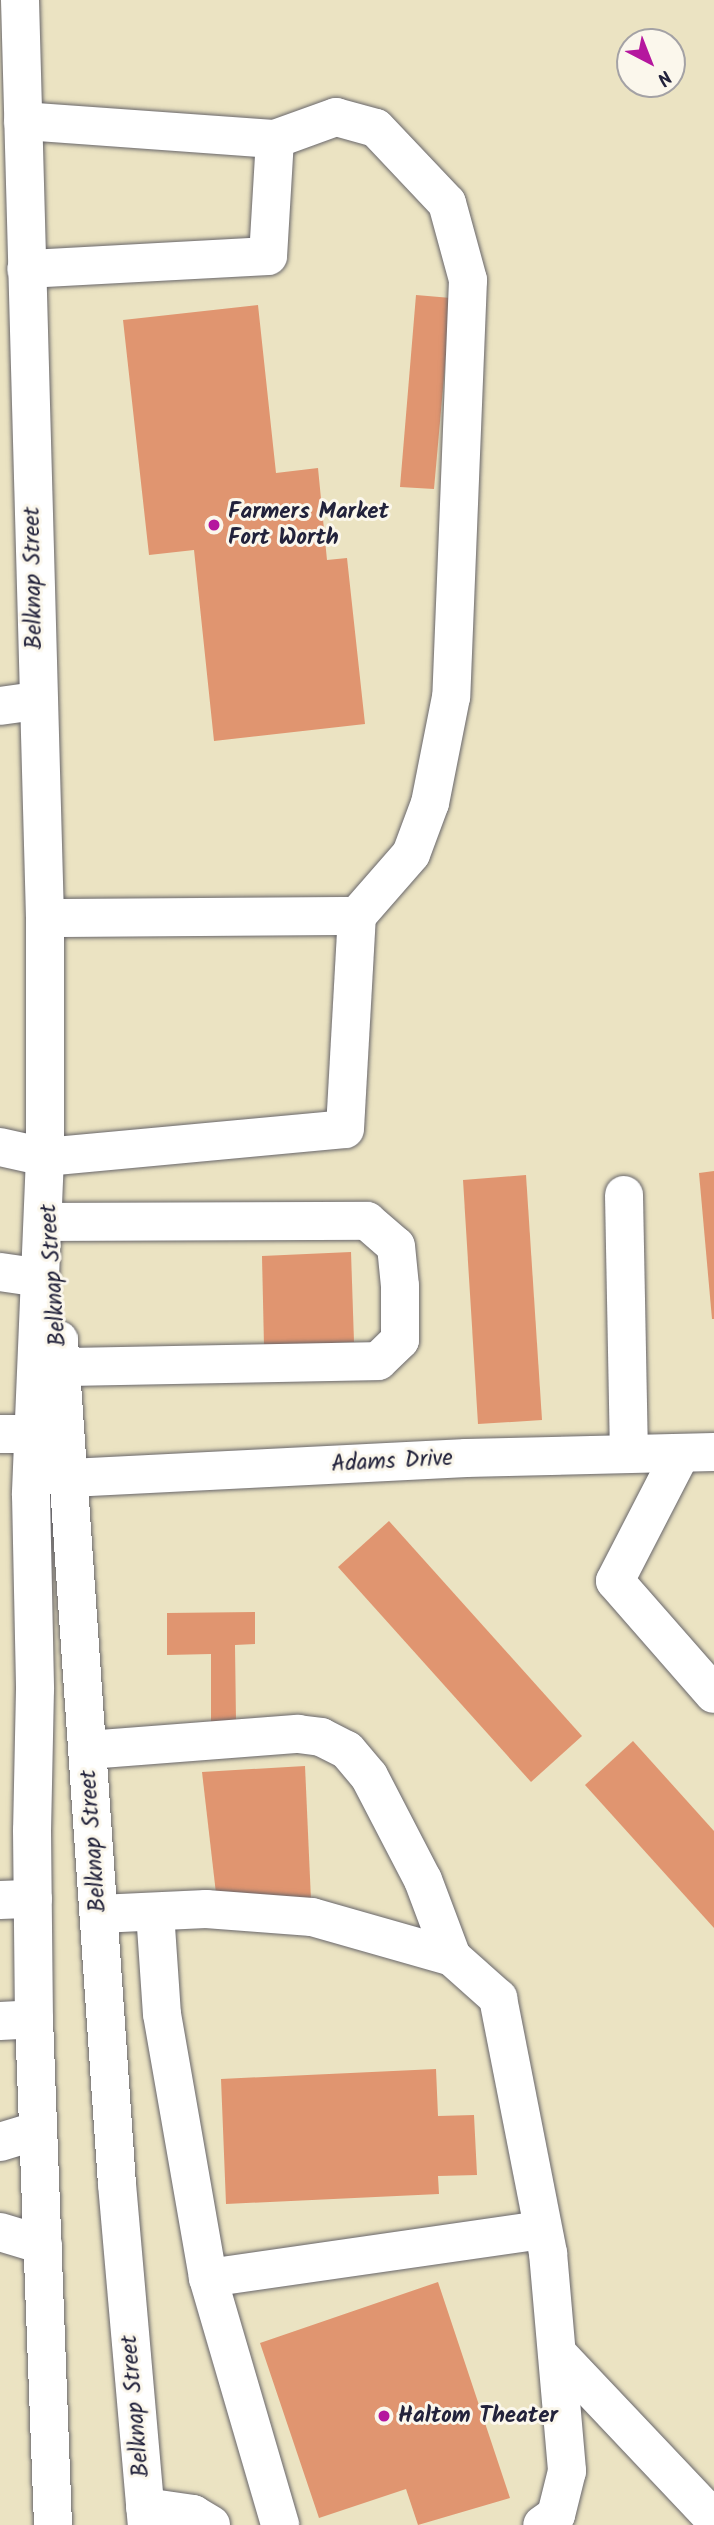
<!DOCTYPE html>
<html>
<head>
<meta charset="utf-8">
<style>
  body { margin:0 }
  #map { position:relative; width:714px; height:2525px; overflow:hidden; background:#ebe3c2; font-family:Kalam,sans-serif }
  div>[style] { position:absolute }
  .building>* { inset:0; background:#e09570 }
  .roads { filter:drop-shadow(0 0 2px #68666a) drop-shadow(0 0 2px #68666a) }
  .minor>* { height:38px; margin:-19px; padding:0 19px; transform-origin:19px; border-radius:19px; background:#fff }
  .major>* { height:38px; margin:-19px; padding:0 19px; transform-origin:19px; border-radius:19px; background:#fff }
  .dots>* { width:19px; height:19px; translate:-50% -50%; box-sizing:border-box; border:4px solid #fbf7ec; border-radius:50% }
  span { translate:-50% -50%; white-space:nowrap; text-align:center; line-height:1.15; -webkit-text-stroke:6px #fbf7ec; paint-order:stroke }
  .poi-label { font-size:23px; color:#22223b; font-weight:700 }
  .left { translate:0 -50%; text-align:left }
  .street-label { font-size:23px; color:#22223b }
  .north { position:absolute; left:616px; top:28px; width:70px; height:70px; box-sizing:border-box; background:#fbf7ec; border:2px solid #a4a2a5; border-radius:50%; rotate:138deg; font-size:19px; font-weight:700; line-height:28px; text-align:center; color:#22223b }
  .north::after { content:''; display:block; margin:auto; width:24px; height:32px; background:#b5179e; clip-path:polygon(50% 0,100% 100%,50% 72%,0 100%) }
</style>
</head>
<body>
<div id="map">
  <div class="building">
    <div style="clip-path:polygon(416px 295px,451px 298px,434px 489px,400px 487px)"></div>
    <div style="clip-path:polygon(258px 305px,276px 473px,318px 468px,327px 560px,347px 558px,365px 724px,214px 741px,194px 550px,149px 555px,123px 320px)"></div>
    <div style="clip-path:polygon(714px 1171px,714px 1319px,712px 1319px,699px 1173px)"></div>
    <div style="clip-path:polygon(526px 1175px,542px 1420px,478px 1424px,463px 1180px)"></div>
    <div style="clip-path:polygon(351px 1252px,354px 1342px,264px 1346px,262px 1256px)"></div>
    <div style="clip-path:polygon(389px 1521px,582px 1736px,531px 1782px,338px 1567px)"></div>
    <div style="clip-path:polygon(255px 1612px,255px 1644px,235px 1645px,236px 1721px,211px 1722px,211px 1654px,167px 1655px,167px 1613px)"></div>
    <div style="clip-path:polygon(633px 1741px,714px 1831px,714px 1928px,585px 1785px)"></div>
    <div style="clip-path:polygon(305px 1766px,311px 1900px,217px 1902px,202px 1772px)"></div>
    <div style="clip-path:polygon(436px 2069px,438px 2116px,474px 2115px,477px 2175px,438px 2176px,439px 2194px,226px 2204px,221px 2079px)"></div>
    <div style="clip-path:polygon(438px 2282px,510px 2498px,418px 2525px,406px 2489px,319px 2518px,260px 2343px)"></div>
  </div>
  <div class="roads">
    <div class="minor">
      <div style="left:23px;top:121px;width:253px;rotate:4.1deg"></div>
      <div style="left:275px;top:139px;width:117px;rotate:93.4deg"></div>
      <div style="left:268px;top:256px;width:242px;rotate:176.9deg"></div>
      <div style="left:275px;top:139px;width:65px;rotate:-19.8deg"></div>
      <div style="left:336px;top:117px;width:41px;rotate:15.4deg"></div>
      <div style="left:376px;top:128px;width:103px;rotate:46.6deg"></div>
      <div style="left:447px;top:203px;width:80px;rotate:74.7deg"></div>
      <div style="left:468px;top:280px;width:417px;rotate:92.3deg"></div>
      <div style="left:451px;top:697px;width:108px;rotate:101.2deg"></div>
      <div style="left:430px;top:803px;width:54px;rotate:110.4deg"></div>
      <div style="left:411px;top:854px;width:82px;rotate:131.1deg"></div>
      <div style="left:0;top:706px;width:37px;rotate:-8deg"></div>
      <div style="left:0;top:1147px;width:46px;rotate:12.5deg"></div>
      <div style="left:45px;top:1157px;width:301px;rotate:-5.3deg"></div>
      <div style="left:345px;top:1129px;width:213px;rotate:-86.8deg"></div>
      <div style="left:357px;top:916px;width:312px;rotate:179.6deg"></div>
      <div style="left:624px;top:1195px;width:258px;rotate:88.9deg"></div>
      <div style="left:51px;top:1222px;width:316px;rotate:-0.2deg"></div>
      <div style="left:367px;top:1221px;width:38px;rotate:41deg"></div>
      <div style="left:396px;top:1246px;width:40px;rotate:84.3deg"></div>
      <div style="left:400px;top:1286px;width:54px;rotate:90deg"></div>
      <div style="left:400px;top:1340px;width:30px;rotate:136deg"></div>
      <div style="left:378px;top:1361px;width:317px;rotate:178.9deg"></div>
      <div style="left:0;top:1272px;width:41px;rotate:8.3deg"></div>
      <div style="left:0;top:1434px;width:34px"></div>
      <div style="left:681px;top:1453px;width:144px;rotate:117.3deg"></div>
      <div style="left:615px;top:1581px;width:150px;rotate:48.8deg"></div>
      <div style="left:70px;top:1478px;width:397px;rotate:-2.9deg"></div>
      <div style="left:466px;top:1458px;width:248px;rotate:-1.4deg"></div>
      <div style="left:88px;top:1750px;width:211px;rotate:-4.4deg"></div>
      <div style="left:298px;top:1734px;width:23px;rotate:7deg"></div>
      <div style="left:321px;top:1737px;width:29px;rotate:27deg"></div>
      <div style="left:347px;top:1750px;width:34px;rotate:50deg"></div>
      <div style="left:369px;top:1776px;width:117px;rotate:62.6deg"></div>
      <div style="left:423px;top:1880px;width:82px;rotate:69.4deg"></div>
      <div style="left:0;top:1900px;width:33px;rotate:-2deg"></div>
      <div style="left:155px;top:1912px;width:102px;rotate:86.1deg"></div>
      <div style="left:162px;top:2014px;width:268px;rotate:80.1deg"></div>
      <div style="left:208px;top:2278px;width:338px;rotate:-8.2deg"></div>
      <div style="left:99px;top:1914px;width:107px;rotate:-2.7deg"></div>
      <div style="left:206px;top:1909px;width:106px;rotate:4.3deg"></div>
      <div style="left:312px;top:1917px;width:146px;rotate:15.9deg"></div>
      <div style="left:452px;top:1957px;width:62px;rotate:41.7deg"></div>
      <div style="left:498px;top:1998px;width:260px;rotate:78.9deg"></div>
      <div style="left:548px;top:2253px;width:219px;rotate:85deg"></div>
      <div style="left:567px;top:2471px;width:45px;rotate:104deg"></div>
      <div style="left:556px;top:2515px;width:17px;rotate:144deg"></div>
      <div style="left:0;top:2021px;width:34px;rotate:-3deg"></div>
      <div style="left:0;top:2142px;width:39px;rotate:-17deg"></div>
      <div style="left:0;top:2232px;width:45px;rotate:16.8deg"></div>
      <div style="left:208px;top:2278px;width:257px;rotate:73.7deg"></div>
      <div style="left:557px;top:2353px;width:228px;rotate:46.6deg"></div>
      <div style="left:145px;top:2507px;width:49px;rotate:8.3deg"></div>
      <div style="left:193px;top:2514px;width:21px;rotate:31deg"></div>
    </div>
    <div class="major">
      <div style="left:20px;top:0;width:918px;rotate:88.44deg"></div>
      <div style="left:45px;top:918px;width:239px;rotate:90deg"></div>
      <div style="left:45px;top:1157px;width:338px;rotate:92.4deg"></div>
      <div style="left:31px;top:1495px;width:194px;rotate:88.8deg"></div>
      <div style="left:35px;top:1689px;width:141px;rotate:91.2deg"></div>
      <div style="left:32px;top:1830px;width:189px;rotate:89.4deg"></div>
      <div style="left:34px;top:2019px;width:506px;rotate:87.85deg"></div>
      <div style="left:59px;top:1340px;width:846px;rotate:86.07deg"></div>
      <div style="left:117px;top:2184px;width:342px;rotate:85deg"></div>
    </div>
  </div>
  <div class="dots">
    <div style="left:214px;top:525px;background:#b5179e"></div>
    <div style="left:384px;top:2416px;background:#b5179e"></div>
  </div>
  <div class="poi-label">
    <span class="left" style="left:228px;top:525px">Farmers Market<br>Fort Worth</span>
    <span class="left" style="left:398px;top:2416px">Haltom Theater</span>
  </div>
  <div class="street-label">
    <span style="left:34px;top:578px;rotate:-91deg">Belknap Street</span>
    <span style="left:54px;top:1275px;rotate:-94deg">Belknap Street</span>
    <span style="left:392px;top:1462px;rotate:-3deg">Adams Drive</span>
    <span style="left:94px;top:1841px;rotate:-94deg">Belknap Street</span>
    <span style="left:136px;top:2406px;rotate:-95deg">Belknap Street</span>
  </div>
  <div class="north">N</div>
</div>
</body>
</html>
